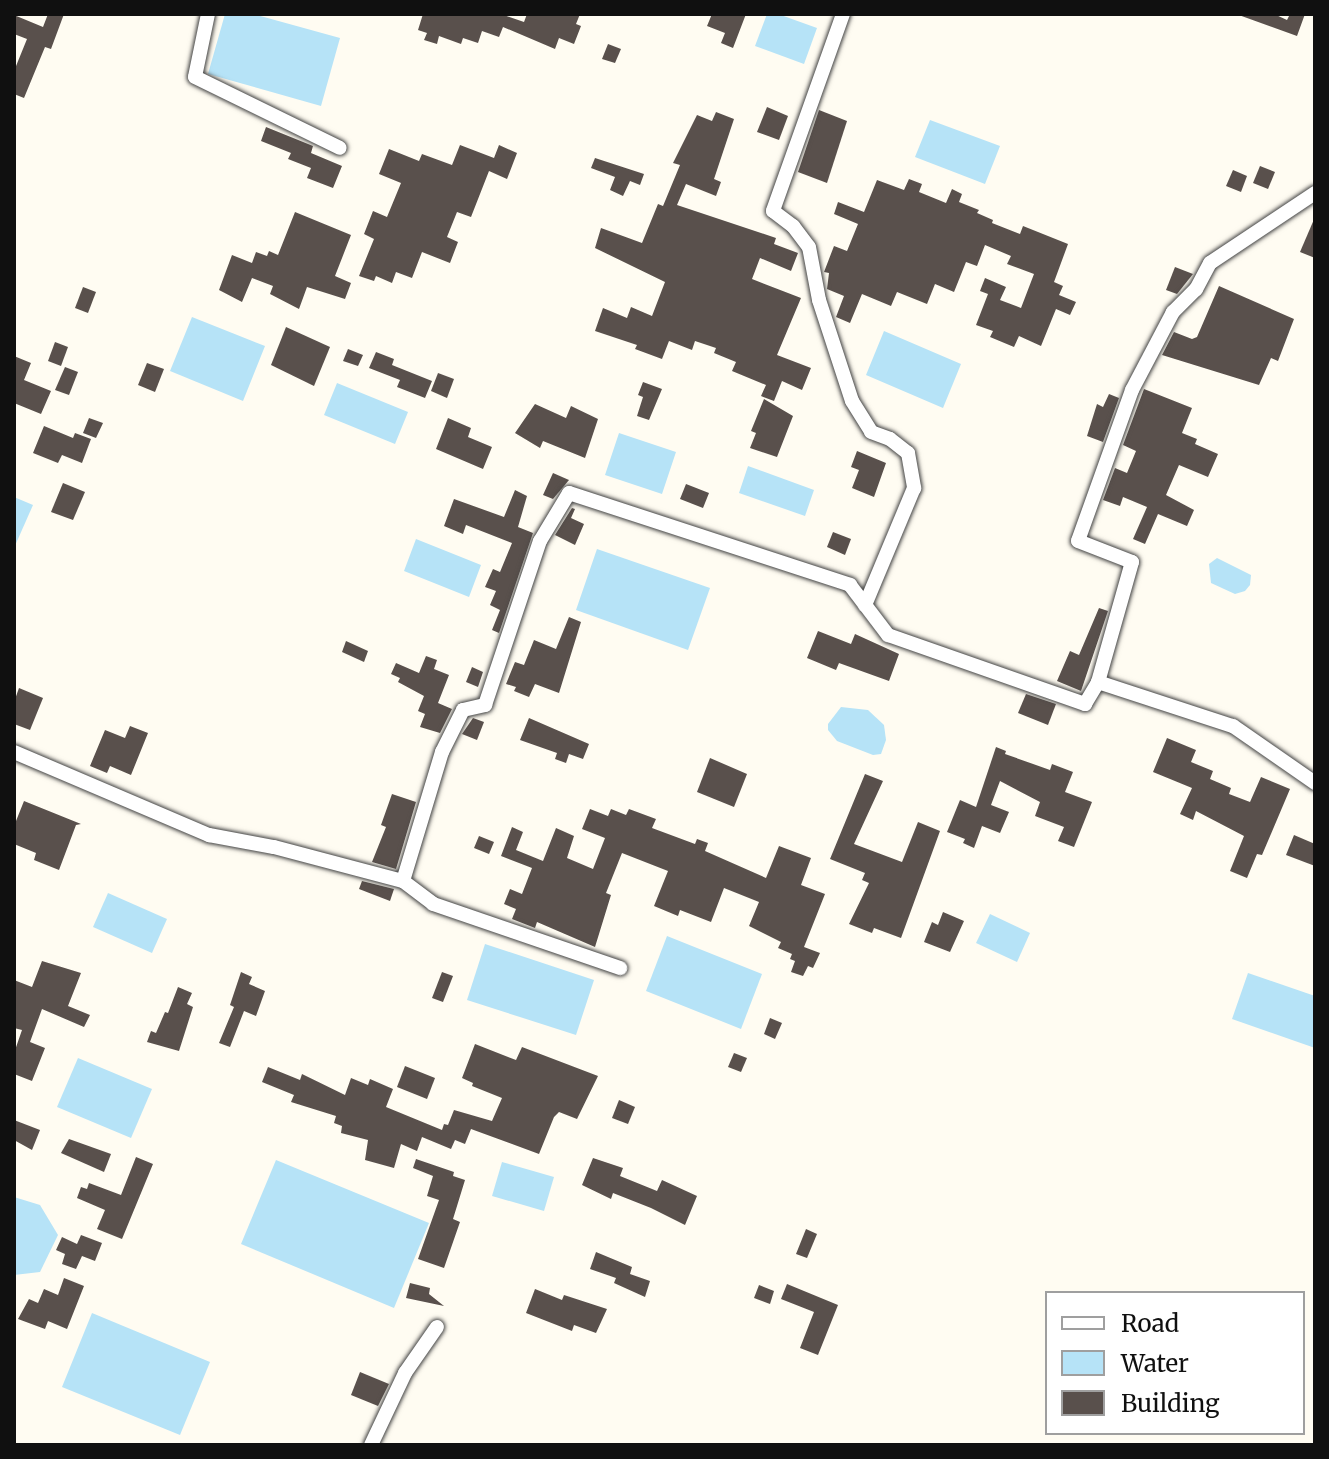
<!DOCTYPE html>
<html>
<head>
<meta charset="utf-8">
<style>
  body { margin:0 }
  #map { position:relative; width:1329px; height:1459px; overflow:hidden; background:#fffcf2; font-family:Merriweather,serif }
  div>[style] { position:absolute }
  .water>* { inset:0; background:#b6e3f7 }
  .building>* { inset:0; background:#59504c }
  .roads { filter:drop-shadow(0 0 2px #434343) drop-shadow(0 0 2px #434343) }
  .minor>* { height:14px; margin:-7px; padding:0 7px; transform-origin:7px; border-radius:7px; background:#fff }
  span { translate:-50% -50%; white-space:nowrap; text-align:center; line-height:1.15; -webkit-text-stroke:8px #fff; paint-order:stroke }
  .frame { position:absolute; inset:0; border:16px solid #101010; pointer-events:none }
  .legend { position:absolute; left:1045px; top:1291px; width:260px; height:144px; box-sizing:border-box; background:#fff; border:2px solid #9f9f9f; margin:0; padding:10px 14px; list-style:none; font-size:24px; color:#101010 }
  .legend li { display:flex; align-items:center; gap:16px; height:40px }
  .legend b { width:40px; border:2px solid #9f9f9f }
</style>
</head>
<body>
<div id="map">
  <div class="water">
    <div style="clip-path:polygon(225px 14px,253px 14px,340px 38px,321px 106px,208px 74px)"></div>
    <div style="clip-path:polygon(767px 14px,778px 14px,817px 28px,804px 64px,755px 46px)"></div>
    <div style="clip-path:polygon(930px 120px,1000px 146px,985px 184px,915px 157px)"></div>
    <div style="clip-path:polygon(192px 317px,265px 346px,243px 401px,170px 371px)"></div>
    <div style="clip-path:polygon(884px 331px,961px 364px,943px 408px,866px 375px)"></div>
    <div style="clip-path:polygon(337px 383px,408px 412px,395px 444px,324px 415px)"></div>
    <div style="clip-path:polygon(619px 433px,676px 452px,662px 494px,605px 475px)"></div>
    <div style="clip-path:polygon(748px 466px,814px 490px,805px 516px,739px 493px)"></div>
    <div style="clip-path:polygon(14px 497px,33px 505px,14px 548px)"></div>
    <div style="clip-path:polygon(416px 539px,481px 565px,469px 597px,404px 571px)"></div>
    <div style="clip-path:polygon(597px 549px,710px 588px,688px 650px,576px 610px)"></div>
    <div style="clip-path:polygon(1217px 558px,1251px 575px,1250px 585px,1245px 591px,1235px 594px,1211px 583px,1209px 564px)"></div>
    <div style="clip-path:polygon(841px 707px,868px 710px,884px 725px,886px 740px,881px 754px,873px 755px,837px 741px,828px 730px,828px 724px)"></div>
    <div style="clip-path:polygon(108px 893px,167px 919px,152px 953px,93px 927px)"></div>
    <div style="clip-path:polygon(990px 914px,1030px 933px,1017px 962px,976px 943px)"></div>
    <div style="clip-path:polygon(667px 936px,762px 974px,741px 1029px,646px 991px)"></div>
    <div style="clip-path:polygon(485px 944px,594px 980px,576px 1035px,467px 1000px)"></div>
    <div style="clip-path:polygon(1248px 973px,1315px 996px,1315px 1048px,1232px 1019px)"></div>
    <div style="clip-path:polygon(78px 1058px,152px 1089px,131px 1138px,57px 1107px)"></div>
    <div style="clip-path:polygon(276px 1160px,429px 1223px,394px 1308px,241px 1244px)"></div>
    <div style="clip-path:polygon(502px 1162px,554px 1177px,544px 1211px,492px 1196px)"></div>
    <div style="clip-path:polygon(14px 1197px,40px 1205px,58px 1235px,40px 1272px,14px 1275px)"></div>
    <div style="clip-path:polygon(92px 1313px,210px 1362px,180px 1435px,62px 1387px)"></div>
  </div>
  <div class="building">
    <div style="clip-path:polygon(48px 14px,64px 14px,51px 49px,45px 47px,24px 98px,14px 94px,14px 71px,27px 39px,14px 34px,14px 15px,43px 27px)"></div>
    <div style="clip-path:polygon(423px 14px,501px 14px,524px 22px,527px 14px,580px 14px,576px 24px,581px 26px,574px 44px,559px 38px,555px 49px,503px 27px,499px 37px,482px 31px,478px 43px,463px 38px,461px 44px,439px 36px,437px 44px,424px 40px,427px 33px,418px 30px)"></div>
    <div style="clip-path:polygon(712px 14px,746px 14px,733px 48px,721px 43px,725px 33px,707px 26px)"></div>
    <div style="clip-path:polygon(1236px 14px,1274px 14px,1287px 20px,1290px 14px,1305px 14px,1297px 36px)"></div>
    <div style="clip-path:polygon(608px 44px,621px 49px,615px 63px,602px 59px)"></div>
    <div style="clip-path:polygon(767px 107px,788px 116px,779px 140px,757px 132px)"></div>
    <div style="clip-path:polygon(819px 110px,847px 121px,827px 183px,798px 172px)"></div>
    <div style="clip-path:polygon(716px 112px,734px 119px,714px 179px,721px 182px,716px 196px,686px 184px,677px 205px,776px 238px,774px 244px,798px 253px,791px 271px,760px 258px,752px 279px,801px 298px,777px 355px,811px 368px,802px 390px,782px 381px,774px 401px,761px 396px,766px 385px,732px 371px,736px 362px,714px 353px,716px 348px,695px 341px,692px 350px,669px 341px,662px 359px,635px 349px,637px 345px,595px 331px,603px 308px,627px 318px,631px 307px,652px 316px,665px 282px,595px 248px,601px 228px,642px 243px,658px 204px,663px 206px,680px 165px,673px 163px,697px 115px,712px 121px)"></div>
    <div style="clip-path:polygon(266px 127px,313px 146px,311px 153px,342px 166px,333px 188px,307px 178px,311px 168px,288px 159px,291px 153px,261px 141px)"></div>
    <div style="clip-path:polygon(460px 145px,494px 158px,499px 145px,517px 153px,507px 179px,489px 171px,471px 217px,457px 212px,447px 237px,458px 242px,450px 263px,422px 252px,412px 278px,396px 272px,392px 283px,376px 276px,374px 281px,359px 276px,374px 239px,364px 234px,373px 211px,387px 217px,401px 183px,379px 174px,389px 149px,419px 161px,422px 154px,452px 165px)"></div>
    <div style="clip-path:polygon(595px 158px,644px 174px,640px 185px,630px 181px,623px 196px,610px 190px,615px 177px,591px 168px)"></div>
    <div style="clip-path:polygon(1260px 166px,1275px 172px,1268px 189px,1253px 183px)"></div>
    <div style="clip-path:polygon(1233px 170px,1247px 176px,1241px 192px,1226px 186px)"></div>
    <div style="clip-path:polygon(909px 179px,922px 184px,919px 192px,946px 203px,952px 189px,962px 194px,959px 202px,979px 210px,977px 213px,993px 220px,992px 223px,1020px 234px,1023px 226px,1068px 244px,1054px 282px,1063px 286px,1059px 295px,1076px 302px,1070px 315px,1056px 309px,1041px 346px,1019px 336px,1014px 347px,990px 337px,993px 331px,976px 325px,988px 294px,980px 291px,985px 278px,1006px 287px,1000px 300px,1021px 308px,1034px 274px,1007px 264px,1011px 256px,985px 245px,977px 266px,966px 262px,954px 292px,935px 284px,927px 304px,897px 292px,891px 306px,862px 294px,850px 323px,836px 317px,844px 296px,827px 289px,829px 273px,824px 272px,834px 246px,847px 251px,858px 224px,834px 214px,838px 202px,864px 212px,877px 180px,904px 190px)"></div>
    <div style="clip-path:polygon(295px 212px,351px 235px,335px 276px,351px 283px,345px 299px,307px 287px,299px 309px,270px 294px,273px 286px,252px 278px,242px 302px,219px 290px,232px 255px,252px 263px,256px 252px,267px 256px,269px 251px,278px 255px)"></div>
    <div style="clip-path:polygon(1315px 217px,1315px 258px,1300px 252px)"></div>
    <div style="clip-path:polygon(1175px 267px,1193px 274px,1177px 294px,1166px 290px)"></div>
    <div style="clip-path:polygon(1219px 286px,1294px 319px,1278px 361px,1271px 358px,1259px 385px,1162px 355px,1174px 332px,1192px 339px,1197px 337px)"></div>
    <div style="clip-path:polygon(83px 287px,96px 292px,88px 313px,75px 308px)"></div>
    <div style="clip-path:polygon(286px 327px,330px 347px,314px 386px,271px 365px)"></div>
    <div style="clip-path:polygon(55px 342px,68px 347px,61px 366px,48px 361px)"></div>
    <div style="clip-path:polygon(348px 349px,363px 355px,358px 366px,343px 361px)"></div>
    <div style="clip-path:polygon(376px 352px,394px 359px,392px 365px,432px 381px,425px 398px,397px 387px,400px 380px,369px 368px)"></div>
    <div style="clip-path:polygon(14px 356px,31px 363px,24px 380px,51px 391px,41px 414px,14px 403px)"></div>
    <div style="clip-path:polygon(147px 363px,164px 369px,155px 392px,138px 385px)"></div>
    <div style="clip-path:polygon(65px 367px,78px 372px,69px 395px,55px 390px)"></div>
    <div style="clip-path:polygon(438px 373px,454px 379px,447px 398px,431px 391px)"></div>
    <div style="clip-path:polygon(643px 382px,662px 389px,649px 420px,637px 416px,643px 397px,638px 395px)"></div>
    <div style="clip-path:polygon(1144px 389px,1192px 408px,1182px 433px,1197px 439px,1195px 444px,1218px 454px,1208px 477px,1179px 465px,1166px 495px,1194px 510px,1187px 526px,1158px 514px,1145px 544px,1133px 539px,1147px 507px,1123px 497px,1120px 506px,1103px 500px,1115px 468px,1127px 473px,1136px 451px,1123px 445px)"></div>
    <div style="clip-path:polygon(1109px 394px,1119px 398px,1103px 442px,1087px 436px,1097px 404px,1103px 407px)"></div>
    <div style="clip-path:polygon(764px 399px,793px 416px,777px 457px,750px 448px,756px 433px,751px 431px)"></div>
    <div style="clip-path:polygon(535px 404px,566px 418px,571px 406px,598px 419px,585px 458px,543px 441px,540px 448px,515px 433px)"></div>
    <div style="clip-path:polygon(89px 418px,103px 423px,96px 438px,83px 433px)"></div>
    <div style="clip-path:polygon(448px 418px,471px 428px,468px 437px,492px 447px,483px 469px,436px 449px)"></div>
    <div style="clip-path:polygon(44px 426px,73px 438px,75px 433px,91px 439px,82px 463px,62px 455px,58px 463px,33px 453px)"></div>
    <div style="clip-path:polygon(857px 451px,886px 463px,874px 497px,852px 488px,859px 470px,851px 467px)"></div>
    <div style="clip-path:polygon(553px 473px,569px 480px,553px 499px,543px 495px)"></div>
    <div style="clip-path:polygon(63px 483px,85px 492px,73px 520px,51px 512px)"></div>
    <div style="clip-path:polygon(686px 484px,709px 493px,703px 508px,680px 499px)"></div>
    <div style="clip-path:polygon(515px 490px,527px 496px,518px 527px,533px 533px,499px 633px,492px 630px,500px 610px,490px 605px,496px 591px,485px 587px,493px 569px,500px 572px,512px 543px,466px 525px,463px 534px,444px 526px,454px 499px,504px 517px)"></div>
    <div style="clip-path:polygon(572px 508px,575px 509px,571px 518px,584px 524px,575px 545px,555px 535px)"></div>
    <div style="clip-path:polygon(833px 532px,851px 539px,845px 555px,827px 547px)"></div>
    <div style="clip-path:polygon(1099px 608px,1108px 611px,1081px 691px,1057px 681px,1070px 651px,1079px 655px)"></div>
    <div style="clip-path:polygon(569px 617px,581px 622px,559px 693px,535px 684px,529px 697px,514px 691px,516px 687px,506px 684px,515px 662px,524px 665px,534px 640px,556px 649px)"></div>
    <div style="clip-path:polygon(818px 631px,851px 644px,855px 634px,899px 654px,889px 681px,839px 663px,836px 670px,807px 658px)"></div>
    <div style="clip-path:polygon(346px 641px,368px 651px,364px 662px,342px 652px)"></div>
    <div style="clip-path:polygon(426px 656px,437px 660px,434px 669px,449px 675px,438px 703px,452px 709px,440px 733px,420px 727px,425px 714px,418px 711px,424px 696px,398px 682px,400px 678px,391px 674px,396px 663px,419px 673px)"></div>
    <div style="clip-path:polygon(472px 667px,483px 672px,478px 687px,466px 682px)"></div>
    <div style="clip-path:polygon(19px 688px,43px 698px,30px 730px,14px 724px,14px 702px)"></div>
    <div style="clip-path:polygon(1026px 694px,1056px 704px,1048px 725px,1018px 713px)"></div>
    <div style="clip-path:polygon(473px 718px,484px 722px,477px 740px,462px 734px)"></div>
    <div style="clip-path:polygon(529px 718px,589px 744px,583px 759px,569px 754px,566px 763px,555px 759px,557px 753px,520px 740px)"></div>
    <div style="clip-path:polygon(130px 726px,148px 733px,131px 775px,110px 766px,107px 773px,90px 766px,105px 730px,125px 738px)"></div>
    <div style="clip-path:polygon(1167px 738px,1196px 750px,1191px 762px,1213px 771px,1210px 779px,1231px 788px,1229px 794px,1250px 802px,1261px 777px,1290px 789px,1262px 855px,1257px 854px,1247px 878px,1230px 871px,1244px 836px,1196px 811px,1193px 820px,1180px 814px,1192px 788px,1153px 772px)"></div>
    <div style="clip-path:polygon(996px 747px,1006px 751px,1005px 754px,1050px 770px,1052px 764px,1073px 772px,1065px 792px,1092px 802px,1074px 847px,1058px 841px,1064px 827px,1035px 816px,1040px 802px,1000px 781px,991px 805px,1009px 812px,1000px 833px,982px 826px,974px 848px,963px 843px,965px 839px,947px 832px,960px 800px,976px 807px)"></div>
    <div style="clip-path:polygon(710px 758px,747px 774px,734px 807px,697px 792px)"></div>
    <div style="clip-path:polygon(865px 774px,883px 781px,854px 844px,902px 862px,918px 822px,940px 831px,901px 938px,874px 928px,872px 933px,849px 924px,869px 883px,862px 880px,865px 873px,830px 859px)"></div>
    <div style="clip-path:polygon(392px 794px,416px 802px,396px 869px,372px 862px,386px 827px,381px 825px)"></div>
    <div style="clip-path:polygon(24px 801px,81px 824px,76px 825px,59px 870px,34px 860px,36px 853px,14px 844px,14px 826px)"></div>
    <div style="clip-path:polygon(590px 809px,608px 816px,611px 809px,626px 815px,629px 809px,656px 819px,652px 828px,695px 844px,697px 839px,708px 843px,705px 851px,766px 878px,779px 846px,811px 858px,801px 885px,825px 894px,804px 947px,820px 953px,813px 968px,808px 966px,803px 976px,791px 972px,795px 961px,790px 959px,792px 954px,778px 948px,781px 942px,749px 926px,759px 902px,724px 888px,711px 922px,680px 910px,678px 916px,654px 906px,668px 871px,622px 853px,606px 893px,611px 895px,595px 947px,537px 922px,535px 928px,512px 919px,516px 909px,504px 904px,510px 889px,522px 894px,532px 868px,501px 856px,512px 827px,523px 832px,516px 850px,543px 861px,556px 828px,574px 836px,567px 858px,593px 869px,605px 838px,582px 829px)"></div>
    <div style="clip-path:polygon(1294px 835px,1315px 844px,1315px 866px,1286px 855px)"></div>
    <div style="clip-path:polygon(479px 836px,494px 842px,489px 854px,474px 848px)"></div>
    <div style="clip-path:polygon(362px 881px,394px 889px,390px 901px,359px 889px)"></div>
    <div style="clip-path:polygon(943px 912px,964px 921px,950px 952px,924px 942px,932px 922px,938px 925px)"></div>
    <div style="clip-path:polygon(42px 961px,81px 973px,68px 1006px,90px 1015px,84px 1027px,42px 1009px,30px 1042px,45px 1048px,32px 1081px,14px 1074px,14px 1053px,22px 1030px,14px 1028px,14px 980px,32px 987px)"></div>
    <div style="clip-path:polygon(241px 972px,252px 977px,249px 984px,265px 991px,256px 1016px,244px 1011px,230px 1047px,219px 1043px,234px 1007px,230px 1005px)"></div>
    <div style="clip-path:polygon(442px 972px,453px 976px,443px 1002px,432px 998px)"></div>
    <div style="clip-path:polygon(178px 987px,192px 993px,187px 1004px,193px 1007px,179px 1051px,147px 1042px,151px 1031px,156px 1033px,165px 1012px,168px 1013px)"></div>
    <div style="clip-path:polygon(770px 1018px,782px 1023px,775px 1039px,764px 1034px)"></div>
    <div style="clip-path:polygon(475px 1044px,516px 1060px,522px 1047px,598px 1076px,577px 1119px,559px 1112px,554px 1117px,539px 1154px,471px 1129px,465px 1144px,455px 1140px,451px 1149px,422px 1137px,417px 1151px,401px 1144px,394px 1168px,365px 1160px,368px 1140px,341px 1133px,342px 1126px,334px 1123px,336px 1116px,291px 1102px,294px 1095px,262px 1082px,268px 1067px,300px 1080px,302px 1074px,345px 1095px,351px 1078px,368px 1085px,370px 1079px,393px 1089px,386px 1107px,442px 1130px,444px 1124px,448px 1125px,454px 1110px,492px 1121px,502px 1098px,472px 1086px,473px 1083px,462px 1078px)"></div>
    <div style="clip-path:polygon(734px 1053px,747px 1058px,741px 1072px,728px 1067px)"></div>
    <div style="clip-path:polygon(405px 1066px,435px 1078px,427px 1099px,397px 1087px)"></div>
    <div style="clip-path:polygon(619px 1100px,635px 1107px,628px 1124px,612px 1118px)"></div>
    <div style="clip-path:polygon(14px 1120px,40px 1130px,32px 1150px,14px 1140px)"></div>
    <div style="clip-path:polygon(69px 1139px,111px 1154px,104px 1172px,61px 1153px)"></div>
    <div style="clip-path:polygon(136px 1157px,153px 1164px,122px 1239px,97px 1229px,105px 1210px,77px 1198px,81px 1187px,87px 1189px,89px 1183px,121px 1195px)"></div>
    <div style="clip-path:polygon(593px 1158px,623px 1168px,620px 1176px,657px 1191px,662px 1180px,697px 1196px,685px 1225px,651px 1208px,613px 1193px,611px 1199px,582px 1185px)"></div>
    <div style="clip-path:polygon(416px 1159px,454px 1172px,453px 1176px,465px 1180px,453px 1219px,460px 1222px,444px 1268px,418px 1259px,439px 1200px,427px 1196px,433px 1176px,413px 1168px)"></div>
    <div style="clip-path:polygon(806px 1229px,817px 1234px,807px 1258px,796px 1254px)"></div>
    <div style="clip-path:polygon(81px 1235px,102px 1243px,95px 1261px,82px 1256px,76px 1269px,62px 1264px,65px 1254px,56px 1250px,62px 1237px,77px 1244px)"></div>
    <div style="clip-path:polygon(596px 1252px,632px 1267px,630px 1274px,650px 1281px,645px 1297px,614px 1283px,616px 1278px,590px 1269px)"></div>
    <div style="clip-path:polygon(64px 1278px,84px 1286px,67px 1329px,48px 1321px,45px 1329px,18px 1319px,29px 1299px,38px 1303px,44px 1289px,58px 1295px)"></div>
    <div style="clip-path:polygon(410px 1283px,430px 1288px,429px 1294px,444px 1306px,406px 1298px)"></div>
    <div style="clip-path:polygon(787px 1284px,838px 1305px,818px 1355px,800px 1348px,814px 1312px,781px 1299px)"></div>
    <div style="clip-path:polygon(759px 1285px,774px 1291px,770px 1304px,754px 1298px)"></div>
    <div style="clip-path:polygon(535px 1289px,562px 1300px,564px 1295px,607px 1309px,596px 1333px,574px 1325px,572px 1331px,526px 1313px)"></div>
    <div style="clip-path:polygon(360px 1372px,389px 1384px,378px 1406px,351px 1395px)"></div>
  </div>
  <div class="roads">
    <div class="minor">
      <div style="left:208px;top:14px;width:64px;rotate:101.7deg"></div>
      <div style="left:195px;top:77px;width:161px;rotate:26.1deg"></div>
      <div style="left:843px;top:14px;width:209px;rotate:109.6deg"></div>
      <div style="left:773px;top:211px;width:25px;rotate:37deg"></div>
      <div style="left:793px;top:226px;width:26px;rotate:53deg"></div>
      <div style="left:809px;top:247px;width:54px;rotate:79.3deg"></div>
      <div style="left:819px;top:300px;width:106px;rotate:71.9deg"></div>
      <div style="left:852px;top:401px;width:36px;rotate:58deg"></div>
      <div style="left:871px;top:432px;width:20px;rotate:20deg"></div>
      <div style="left:890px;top:439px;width:23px;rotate:38deg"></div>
      <div style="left:908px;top:453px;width:36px;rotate:80deg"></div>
      <div style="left:914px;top:488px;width:127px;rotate:112.7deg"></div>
      <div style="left:1315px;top:193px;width:126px;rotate:146.3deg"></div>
      <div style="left:1210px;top:263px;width:30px;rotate:118deg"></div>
      <div style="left:1196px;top:289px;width:33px;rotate:135deg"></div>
      <div style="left:1173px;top:312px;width:88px;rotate:117.7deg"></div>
      <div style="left:1132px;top:390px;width:160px;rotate:109.7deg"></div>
      <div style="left:1078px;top:541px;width:58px;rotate:21.3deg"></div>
      <div style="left:1132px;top:562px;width:125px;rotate:105.8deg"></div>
      <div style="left:1098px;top:682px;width:142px;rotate:18.1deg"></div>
      <div style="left:1233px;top:726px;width:100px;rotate:34.8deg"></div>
      <div style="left:14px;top:752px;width:212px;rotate:23.1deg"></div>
      <div style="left:209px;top:835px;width:66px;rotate:10.5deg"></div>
      <div style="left:274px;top:847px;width:133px;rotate:14.8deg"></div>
      <div style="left:403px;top:881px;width:38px;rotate:37deg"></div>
      <div style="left:433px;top:904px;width:198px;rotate:18.9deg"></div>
      <div style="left:403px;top:881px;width:135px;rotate:-73.2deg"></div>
      <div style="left:442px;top:752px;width:47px;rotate:-63.4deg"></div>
      <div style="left:463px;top:710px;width:23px;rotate:-13deg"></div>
      <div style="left:485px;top:705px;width:173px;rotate:-71.5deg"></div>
      <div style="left:540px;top:541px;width:56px;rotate:-58.9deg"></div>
      <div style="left:569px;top:493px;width:296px;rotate:18.1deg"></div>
      <div style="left:850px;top:585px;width:63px;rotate:52.8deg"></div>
      <div style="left:888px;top:635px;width:209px;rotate:19.3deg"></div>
      <div style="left:1085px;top:704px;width:26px;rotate:-59deg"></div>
      <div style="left:371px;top:1445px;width:80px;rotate:-64.7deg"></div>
      <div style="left:405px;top:1373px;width:56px;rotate:-55.2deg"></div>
    </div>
  </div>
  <div class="frame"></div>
  <ul class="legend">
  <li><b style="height:10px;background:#fff"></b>Road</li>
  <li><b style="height:22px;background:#b6e3f7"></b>Water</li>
  <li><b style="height:22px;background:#59504c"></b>Building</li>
  </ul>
</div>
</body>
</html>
